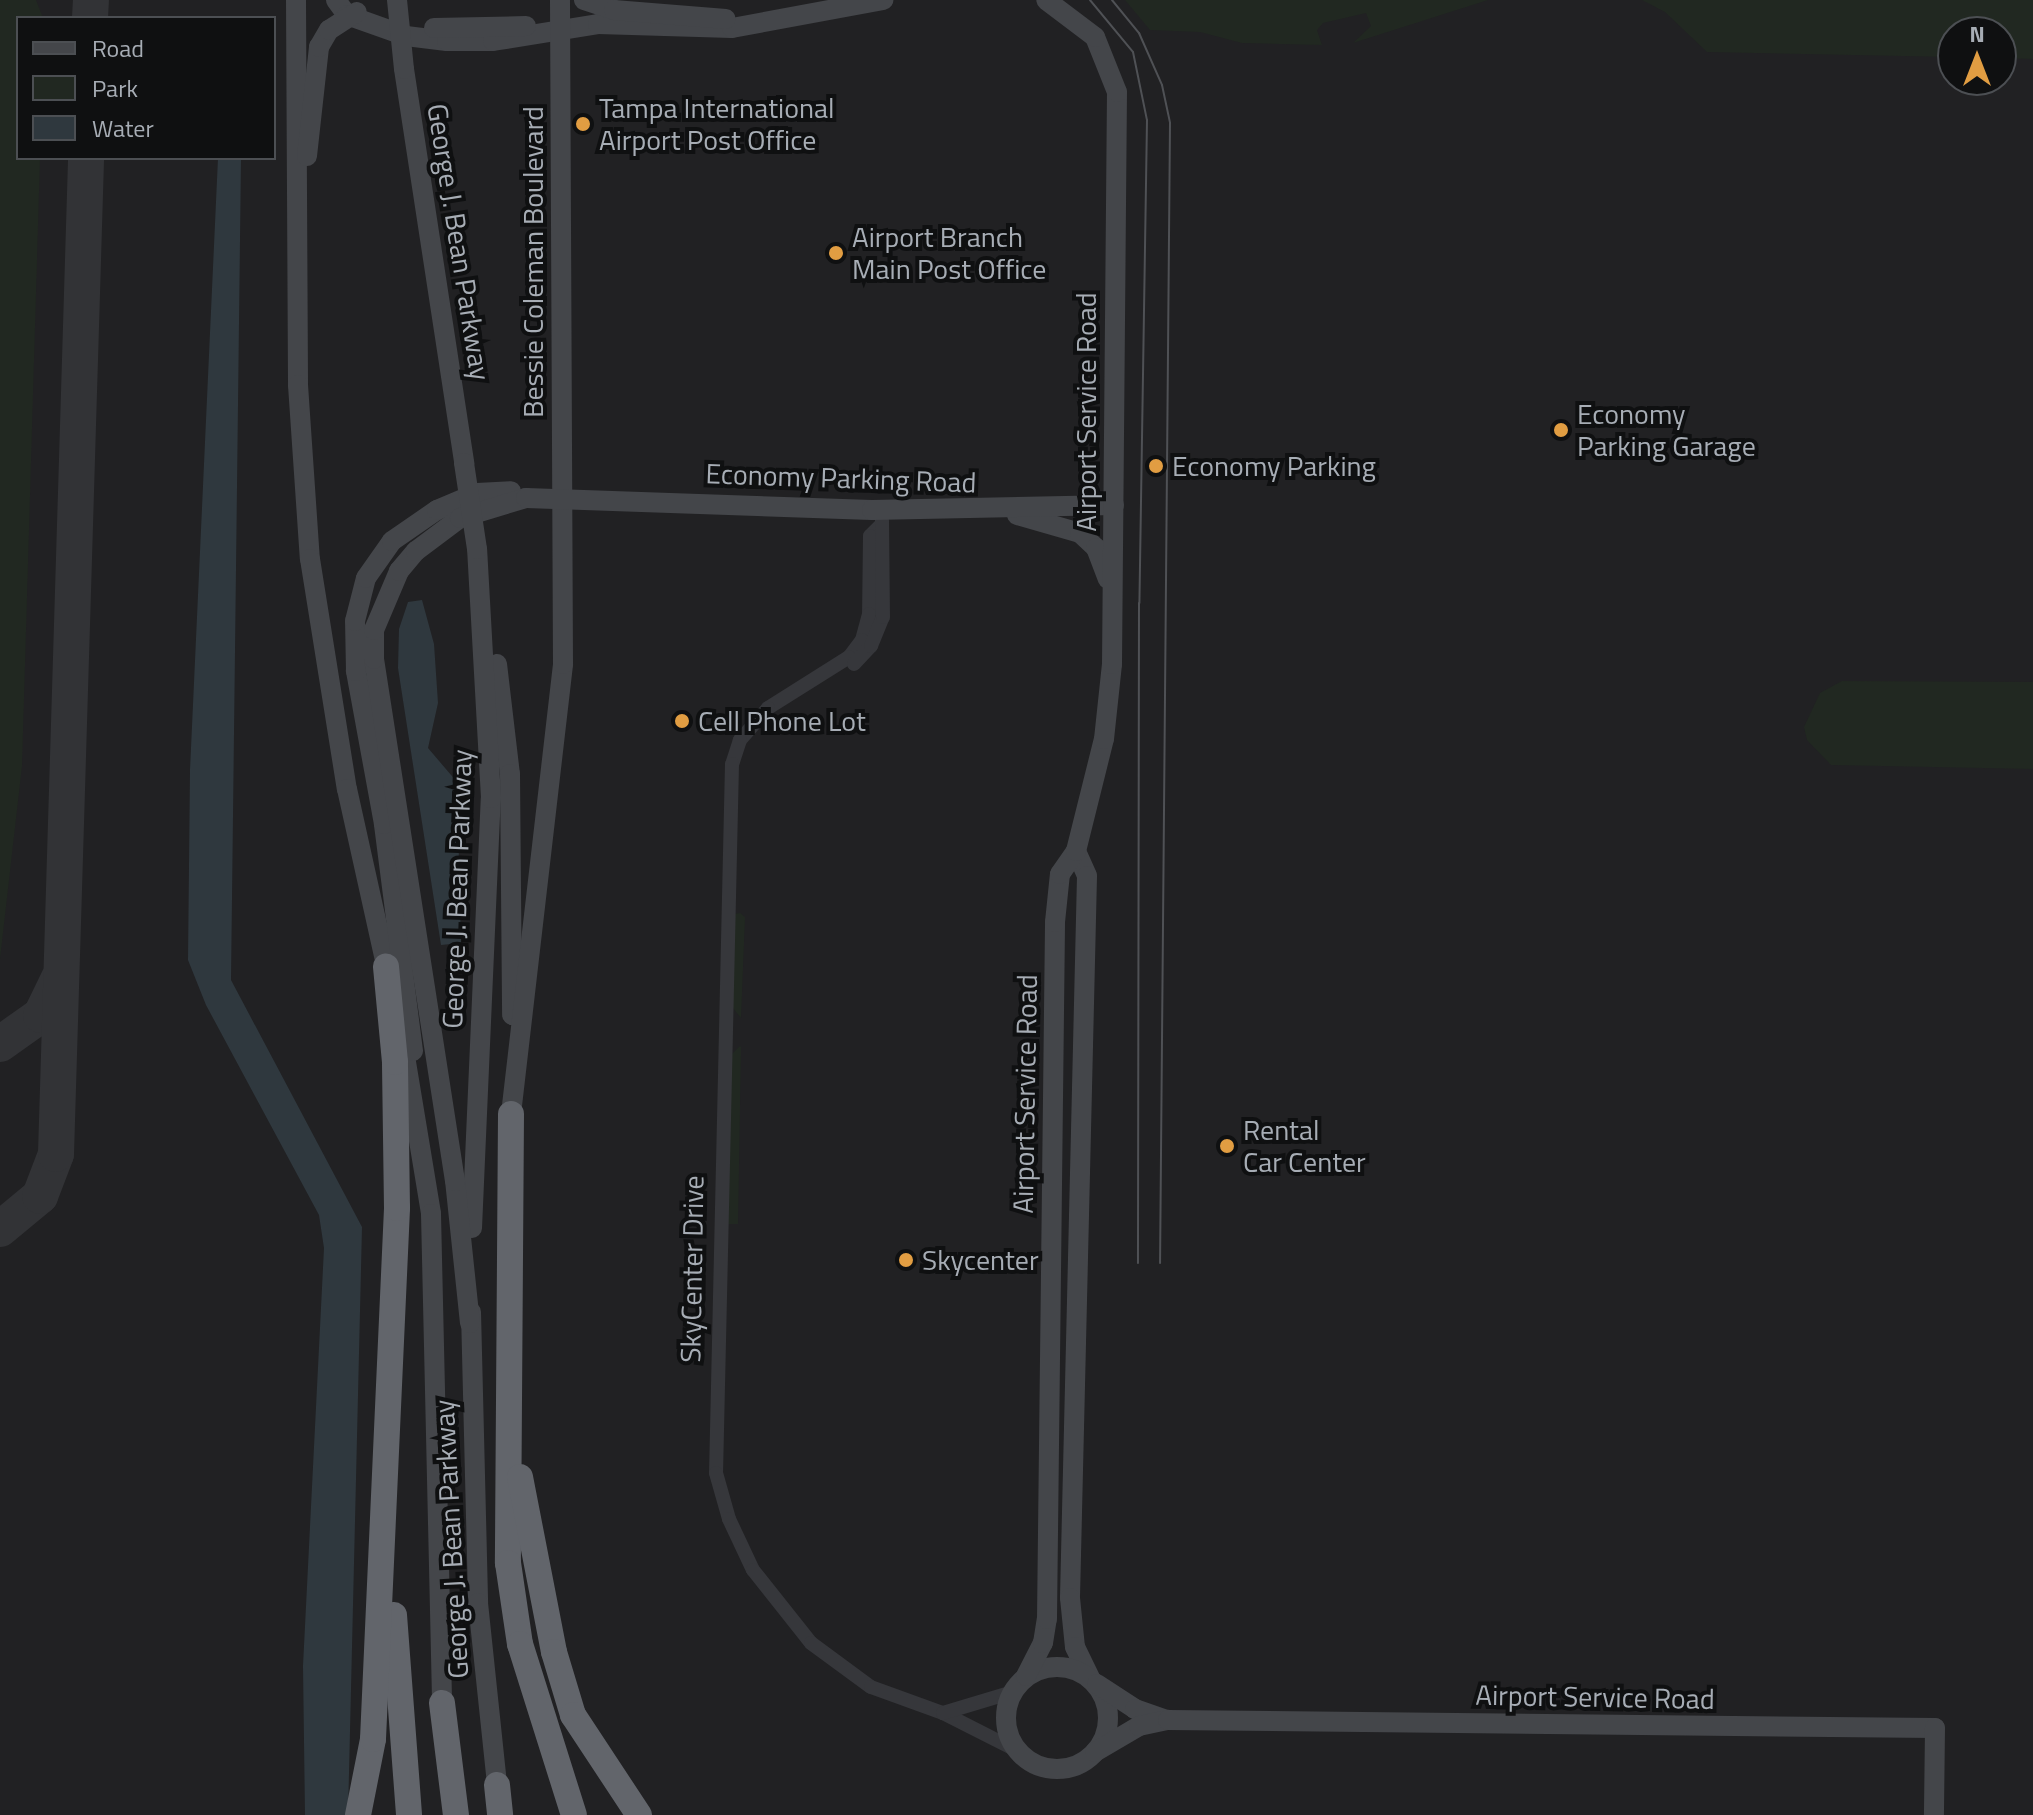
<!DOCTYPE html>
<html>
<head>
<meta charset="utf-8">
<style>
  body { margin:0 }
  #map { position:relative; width:2033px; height:1815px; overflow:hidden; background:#141516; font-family:"Titillium Web",sans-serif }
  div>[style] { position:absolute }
  .built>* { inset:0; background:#212123 }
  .green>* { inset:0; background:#212821 }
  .water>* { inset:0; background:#2f383e }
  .taxiway>* { height:36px; margin:-18px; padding:0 18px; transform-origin:18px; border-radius:18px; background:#323336 }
  .street>* { height:14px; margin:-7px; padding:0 7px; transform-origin:7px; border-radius:7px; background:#36373b }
  .secondary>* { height:20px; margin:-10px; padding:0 10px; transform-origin:10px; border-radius:10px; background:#44464a }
  .secondary>.ring { margin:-10px; padding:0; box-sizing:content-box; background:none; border:20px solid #44464a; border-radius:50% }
  .highway>* { height:26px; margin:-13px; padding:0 13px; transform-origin:13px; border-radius:13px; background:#62656b }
  .tram>* { height:2px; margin:-1px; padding:0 1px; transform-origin:1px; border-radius:1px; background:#4f5155 }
  .secondary-bridge>* { height:20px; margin:-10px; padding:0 10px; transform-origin:10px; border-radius:10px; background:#44464a }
  .dots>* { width:22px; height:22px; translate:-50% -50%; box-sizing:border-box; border:4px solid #0f1011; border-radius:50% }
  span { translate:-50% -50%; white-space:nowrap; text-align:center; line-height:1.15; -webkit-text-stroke:8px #0f1011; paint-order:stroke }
  .poi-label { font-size:28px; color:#a7adb5 }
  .left { translate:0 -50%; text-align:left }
  .street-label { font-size:28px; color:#a7adb5 }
  .legend { position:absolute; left:16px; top:16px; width:260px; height:144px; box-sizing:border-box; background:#0f1011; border:2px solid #4c4f53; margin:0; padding:10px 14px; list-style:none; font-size:24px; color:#a7adb5 }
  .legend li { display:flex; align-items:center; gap:16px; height:40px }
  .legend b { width:40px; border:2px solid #4c4f53 }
  .north { position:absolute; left:1937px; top:16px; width:80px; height:80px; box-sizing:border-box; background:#0f1011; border:2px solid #4c4f53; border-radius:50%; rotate:0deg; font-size:22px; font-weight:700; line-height:32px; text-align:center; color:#a7adb5 }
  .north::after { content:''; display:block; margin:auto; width:28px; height:36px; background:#e19d42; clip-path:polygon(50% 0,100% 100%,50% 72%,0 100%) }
</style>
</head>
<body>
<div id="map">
  <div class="built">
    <div style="clip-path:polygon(evenodd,0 0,2033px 0,2033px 1815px,0 1815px,0 0,18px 18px,274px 18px,274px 158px,18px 158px,18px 18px,0 0,1953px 32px,2001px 32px,2001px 80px,1953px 80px,1953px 32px)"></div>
  </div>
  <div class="green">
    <div style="clip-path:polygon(0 0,36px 0,43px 18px,18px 18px,18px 158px,40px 158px,22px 766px,0 959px)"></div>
    <div style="clip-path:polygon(1125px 0,1488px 0,1353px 43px,1371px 26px,1366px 13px,1323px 23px,1317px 30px,1322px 45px,1242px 43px,1200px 32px,1150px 30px)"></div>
    <div style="clip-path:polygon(1642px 0,2033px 0,2033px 59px,2001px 58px,2001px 32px,1953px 32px,1953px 57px,1707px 52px,1665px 12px)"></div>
    <div style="clip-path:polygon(1842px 681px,2033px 682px,2033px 769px,1831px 765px,1807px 740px,1804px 727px,1820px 693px)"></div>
    <div style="clip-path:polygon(740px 913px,745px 917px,741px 1018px,732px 1007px,735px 914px)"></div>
    <div style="clip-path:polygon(740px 1046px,741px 1047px,738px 1224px,728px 1224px,731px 1055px)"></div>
  </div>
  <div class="water">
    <div style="clip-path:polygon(218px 158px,241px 158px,231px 980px,362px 1227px,348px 1815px,305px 1815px,303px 1666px,324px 1248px,319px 1215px,206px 1005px,188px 960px,190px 770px)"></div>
    <div style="clip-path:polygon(422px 600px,434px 644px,438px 703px,428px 748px,457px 782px,461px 943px,441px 945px,398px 668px,399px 629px,408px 602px)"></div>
  </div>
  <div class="taxiway">
    <div style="left:90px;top:18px;width:18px;rotate:-87deg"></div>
    <div style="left:0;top:1044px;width:50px;rotate:-35.3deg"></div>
    <div style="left:41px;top:1015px;width:41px;rotate:-64.1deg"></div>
    <div style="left:0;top:1229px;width:52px;rotate:-39.5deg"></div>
    <div style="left:40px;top:1196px;width:45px;rotate:-69.1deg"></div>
    <div style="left:56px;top:1154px;width:996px;rotate:-88.27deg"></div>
  </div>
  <div class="street">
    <div style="left:882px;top:524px;width:17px;rotate:135deg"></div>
    <div style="left:870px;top:536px;width:78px;rotate:90.7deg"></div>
    <div style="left:869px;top:614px;width:27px;rotate:105deg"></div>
    <div style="left:862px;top:640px;width:21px;rotate:127deg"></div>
    <div style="left:849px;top:657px;width:96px;rotate:147.8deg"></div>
    <div style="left:768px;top:708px;width:43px;rotate:131.2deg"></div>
    <div style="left:740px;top:740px;width:25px;rotate:108deg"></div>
    <div style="left:732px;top:764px;width:709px;rotate:91.29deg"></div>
    <div style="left:716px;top:1473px;width:48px;rotate:74.2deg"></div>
    <div style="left:729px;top:1519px;width:56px;rotate:64.8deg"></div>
    <div style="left:753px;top:1570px;width:93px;rotate:51.5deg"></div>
    <div style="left:811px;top:1643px;width:74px;rotate:36.3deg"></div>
    <div style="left:871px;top:1687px;width:77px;rotate:19.9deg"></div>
    <div style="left:943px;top:1713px;width:82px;rotate:26.9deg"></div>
    <div style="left:854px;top:664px;width:25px;rotate:-47deg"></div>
    <div style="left:871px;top:646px;width:31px;rotate:-68deg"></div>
    <div style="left:883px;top:617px;width:98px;rotate:-90.6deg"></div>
    <div style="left:943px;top:1713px;width:73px;rotate:-16.7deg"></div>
  </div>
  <div class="secondary">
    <div style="left:296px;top:0;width:385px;rotate:89.7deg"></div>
    <div style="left:298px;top:385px;width:174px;rotate:86.1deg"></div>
    <div style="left:310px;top:559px;width:233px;rotate:80.9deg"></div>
    <div style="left:347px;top:789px;width:195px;rotate:77.5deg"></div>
    <div style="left:336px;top:0;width:19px;rotate:54deg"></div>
    <div style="left:347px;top:15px;width:63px;rotate:19.6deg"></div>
    <div style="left:406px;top:36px;width:41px;rotate:7deg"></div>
    <div style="left:447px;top:41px;width:46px"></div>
    <div style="left:493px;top:41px;width:106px;rotate:-9.2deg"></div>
    <div style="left:598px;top:24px;width:134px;rotate:1.7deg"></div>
    <div style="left:732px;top:28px;width:154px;rotate:-10.5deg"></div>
    <div style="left:584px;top:0;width:32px;rotate:18deg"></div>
    <div style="left:614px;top:10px;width:112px;rotate:4.6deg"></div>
    <div style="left:434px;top:28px;width:92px;rotate:-1.2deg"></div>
    <div style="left:404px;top:69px;width:399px;rotate:81.3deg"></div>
    <div style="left:307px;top:156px;width:110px;rotate:-83.7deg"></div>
    <div style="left:319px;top:47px;width:20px;rotate:-60deg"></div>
    <div style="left:329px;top:30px;width:33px;rotate:-33deg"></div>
    <div style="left:1017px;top:515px;width:66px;rotate:15.9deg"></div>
    <div style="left:1080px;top:533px;width:22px;rotate:43deg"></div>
    <div style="left:1096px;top:548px;width:33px;rotate:69deg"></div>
    <div style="left:497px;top:664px;width:111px;rotate:83.3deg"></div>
    <div style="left:510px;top:774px;width:241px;rotate:89.5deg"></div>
    <div style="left:1076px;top:851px;width:27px;rotate:66deg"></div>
    <div style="left:1087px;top:876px;width:722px;rotate:91.35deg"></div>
    <div style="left:1070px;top:1598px;width:49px;rotate:84.2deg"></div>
    <div style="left:1075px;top:1647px;width:34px;rotate:64deg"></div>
    <div style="left:402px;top:1038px;width:178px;rotate:80.6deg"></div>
    <div style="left:431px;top:1214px;width:489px;rotate:88.7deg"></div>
    <div style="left:413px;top:1051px;width:229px;rotate:-97.3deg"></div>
    <div style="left:384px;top:824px;width:156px;rotate:-100.4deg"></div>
    <div style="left:356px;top:671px;width:50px;rotate:-91.1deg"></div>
    <div style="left:355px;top:621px;width:44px;rotate:-75.7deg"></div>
    <div style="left:366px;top:578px;width:45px;rotate:-54.9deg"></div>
    <div style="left:392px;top:541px;width:55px;rotate:-34.6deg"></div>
    <div style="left:437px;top:510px;width:43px;rotate:-23deg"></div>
    <div style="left:477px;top:493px;width:34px;rotate:-3deg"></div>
    <div style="left:511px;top:1114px;width:453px;rotate:-83.4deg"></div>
    <div style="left:563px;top:664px;width:664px;rotate:-90.26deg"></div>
    <div style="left:472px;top:1228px;width:430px;rotate:-87.5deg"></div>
    <div style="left:491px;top:798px;width:249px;rotate:-93.2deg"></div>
    <div style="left:471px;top:1312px;width:291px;rotate:88.6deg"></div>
    <div style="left:478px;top:1603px;width:183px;rotate:84deg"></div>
    <div style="left:470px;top:1323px;width:143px;rotate:-96deg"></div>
    <div style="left:455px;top:1181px;width:528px;rotate:-98.82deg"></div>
    <div style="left:374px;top:659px;width:29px;rotate:-90deg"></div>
    <div style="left:374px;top:630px;width:64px;rotate:-67deg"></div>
    <div style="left:399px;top:571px;width:26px;rotate:-50deg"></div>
    <div style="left:416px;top:551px;width:55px;rotate:-36.9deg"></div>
    <div style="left:460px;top:518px;width:69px;rotate:-16.9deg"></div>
    <div style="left:526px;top:498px;width:346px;rotate:2deg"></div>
    <div style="left:872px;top:510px;width:242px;rotate:-1.2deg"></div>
    <div class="ring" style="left:1006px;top:1667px;width:82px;height:82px"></div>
    <div style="left:1026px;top:1676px;width:37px;rotate:-63deg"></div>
    <div style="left:1043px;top:1643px;width:24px;rotate:-81deg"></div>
    <div style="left:1047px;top:1619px;width:697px;rotate:-89.34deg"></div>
    <div style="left:1055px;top:922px;width:48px;rotate:-84.1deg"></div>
    <div style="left:1060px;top:874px;width:28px;rotate:-55deg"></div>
    <div style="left:1076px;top:851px;width:115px;rotate:-76deg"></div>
    <div style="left:1104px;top:739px;width:75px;rotate:-83.9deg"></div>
    <div style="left:1112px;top:664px;width:572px;rotate:-89.5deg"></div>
    <div style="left:1117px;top:92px;width:59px;rotate:-111.8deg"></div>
    <div style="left:1095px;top:37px;width:61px;rotate:-142.9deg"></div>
    <div style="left:1097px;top:1684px;width:45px;rotate:33.3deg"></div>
    <div style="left:1135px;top:1709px;width:31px;rotate:19deg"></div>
    <div style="left:1095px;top:1752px;width:51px;rotate:-30.6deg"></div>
    <div style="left:1139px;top:1726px;width:30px;rotate:-12deg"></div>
    <div style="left:1168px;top:1720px;width:767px;rotate:0.6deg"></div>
    <div style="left:1935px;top:1728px;width:87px;rotate:90.7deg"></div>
  </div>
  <div class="highway">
    <div style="left:511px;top:1114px;width:449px;rotate:90.4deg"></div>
    <div style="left:508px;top:1563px;width:82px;rotate:81.6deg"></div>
    <div style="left:520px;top:1644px;width:179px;rotate:72.5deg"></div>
    <div style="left:520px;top:1477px;width:178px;rotate:79deg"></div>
    <div style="left:554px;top:1652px;width:66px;rotate:73.2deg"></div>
    <div style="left:573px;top:1715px;width:120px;rotate:56.6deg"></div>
    <div style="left:394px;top:1615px;width:201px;rotate:85.7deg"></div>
    <div style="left:442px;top:1703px;width:113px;rotate:82.9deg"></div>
    <div style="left:497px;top:1785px;width:30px;rotate:84deg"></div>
    <div style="left:358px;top:1815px;width:77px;rotate:-78.8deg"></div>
    <div style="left:373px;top:1739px;width:532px;rotate:-87.41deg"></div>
    <div style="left:397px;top:1208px;width:146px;rotate:-90.8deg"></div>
    <div style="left:395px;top:1062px;width:96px;rotate:-95.4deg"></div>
  </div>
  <div class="tram">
    <div style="left:1090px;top:0;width:67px;rotate:50.4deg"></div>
    <div style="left:1133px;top:52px;width:69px;rotate:78.4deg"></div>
    <div style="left:1147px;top:120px;width:483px;rotate:90.9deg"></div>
    <div style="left:1139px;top:603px;width:660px;rotate:90.09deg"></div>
    <div style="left:1112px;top:0;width:43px;rotate:50.7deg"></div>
    <div style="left:1139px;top:33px;width:57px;rotate:66.1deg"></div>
    <div style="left:1162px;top:85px;width:39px;rotate:78deg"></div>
    <div style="left:1170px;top:123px;width:1140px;rotate:90.5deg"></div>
  </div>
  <div class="secondary-bridge">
    <div style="left:397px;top:0;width:69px;rotate:84.2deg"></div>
    <div style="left:464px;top:463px;width:87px;rotate:81.4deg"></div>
  </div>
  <div class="dots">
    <div style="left:583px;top:124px;background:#e19d42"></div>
    <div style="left:836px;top:253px;background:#e19d42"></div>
    <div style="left:1561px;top:430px;background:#e19d42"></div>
    <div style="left:1156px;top:466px;background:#e19d42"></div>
    <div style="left:682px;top:721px;background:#e19d42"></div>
    <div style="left:1227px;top:1146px;background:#e19d42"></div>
    <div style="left:906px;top:1260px;background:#e19d42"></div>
  </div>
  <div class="poi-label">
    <span class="left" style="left:599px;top:124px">Tampa International<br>Airport Post Office</span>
    <span class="left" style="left:852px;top:253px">Airport Branch<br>Main Post Office</span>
    <span class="left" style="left:1577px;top:430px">Economy<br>Parking Garage</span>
    <span class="left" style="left:1172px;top:466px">Economy Parking</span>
    <span class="left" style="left:698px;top:721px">Cell Phone Lot</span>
    <span class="left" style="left:1243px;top:1146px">Rental<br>Car Center</span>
    <span class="left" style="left:922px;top:1260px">Skycenter</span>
  </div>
  <div class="street-label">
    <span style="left:459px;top:242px;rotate:81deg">George J. Bean Parkway</span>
    <span style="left:533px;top:262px;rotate:-90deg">Bessie Coleman Boulevard</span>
    <span style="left:1086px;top:412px;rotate:-90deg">Airport Service Road</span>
    <span style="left:841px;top:478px;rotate:2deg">Economy Parking Road</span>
    <span style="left:457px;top:889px;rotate:-88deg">George J. Bean Parkway</span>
    <span style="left:1025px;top:1094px;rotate:-89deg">Airport Service Road</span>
    <span style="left:692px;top:1269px;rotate:-89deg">SkyCenter Drive</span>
    <span style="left:451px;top:1539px;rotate:-93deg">George J. Bean Parkway</span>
    <span style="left:1595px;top:1697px;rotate:1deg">Airport Service Road</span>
  </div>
  <ul class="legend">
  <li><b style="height:10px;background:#44464a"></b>Road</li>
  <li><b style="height:22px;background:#212821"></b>Park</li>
  <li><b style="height:22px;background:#2f383e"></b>Water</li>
  </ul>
  <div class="north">N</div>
</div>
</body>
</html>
